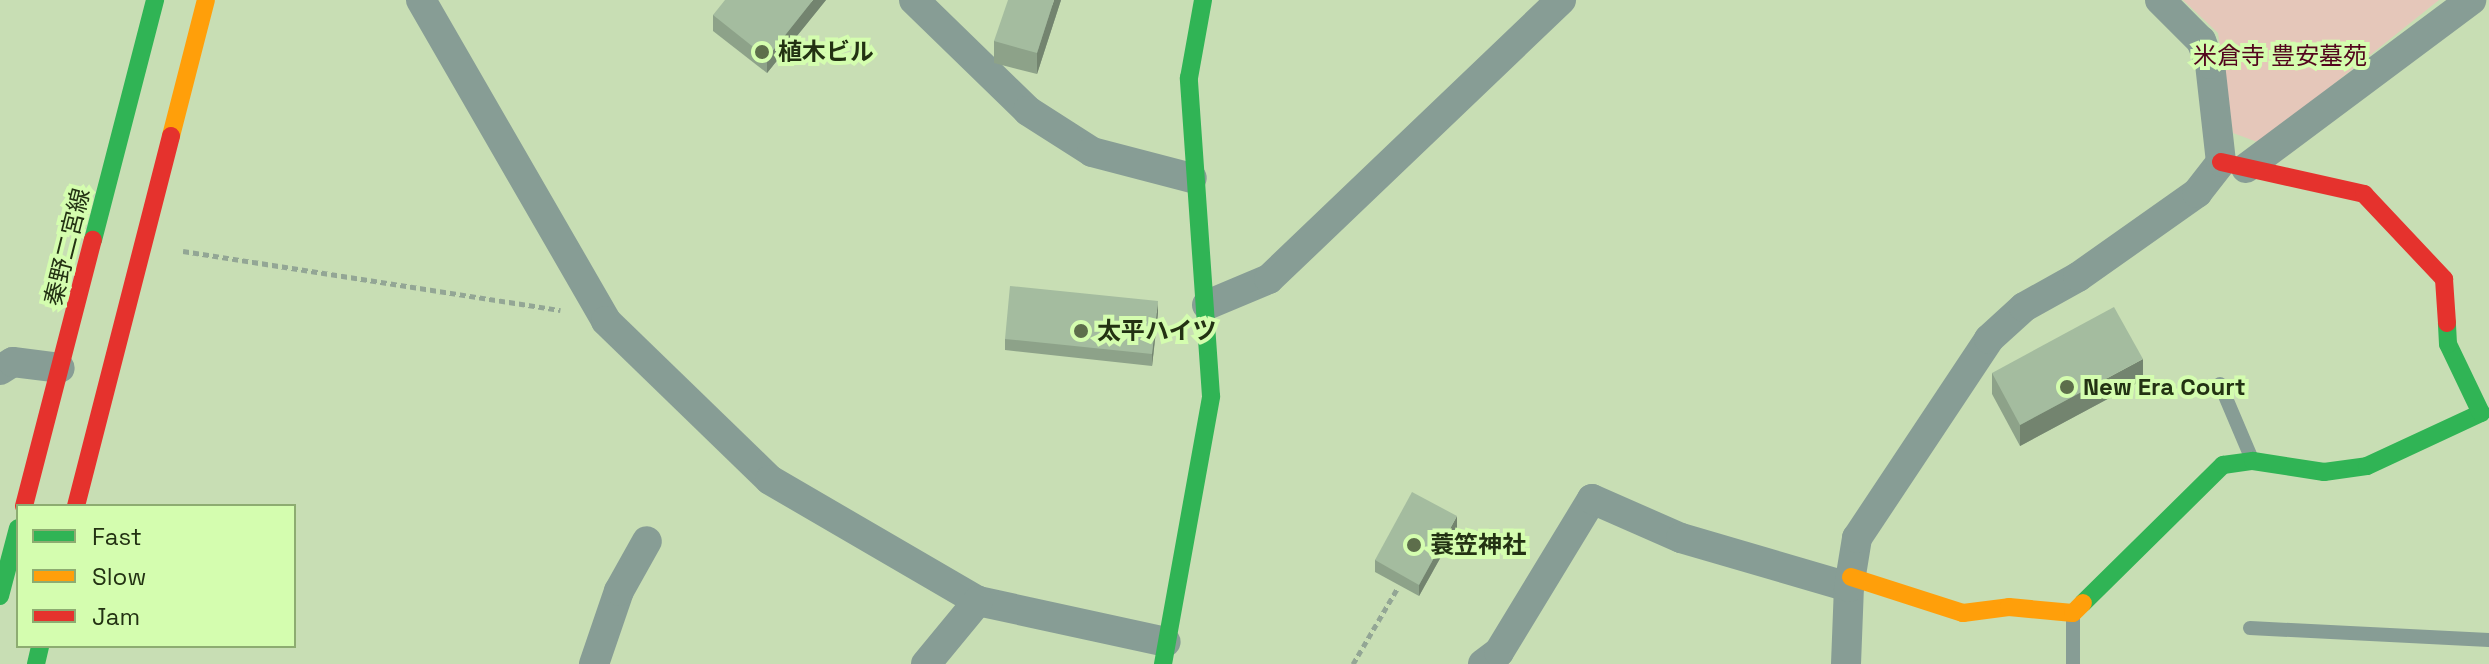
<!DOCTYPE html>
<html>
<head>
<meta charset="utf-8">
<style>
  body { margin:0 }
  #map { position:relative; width:2489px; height:664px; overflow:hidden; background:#c8deb4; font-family:"Space Grotesk","Noto Sans JP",sans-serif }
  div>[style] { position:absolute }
  .green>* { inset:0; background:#e5c7ba }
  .path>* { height:5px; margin-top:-2.5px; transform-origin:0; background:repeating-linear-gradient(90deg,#93a695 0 6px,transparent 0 10px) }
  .lane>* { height:14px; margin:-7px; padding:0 7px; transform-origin:7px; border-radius:7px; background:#879d95 }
  .street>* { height:30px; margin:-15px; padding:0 15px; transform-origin:15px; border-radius:15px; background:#879d95 }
  .fast>* { height:18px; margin:-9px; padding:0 9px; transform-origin:9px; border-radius:9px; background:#30b455 }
  .slow>* { height:18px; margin:-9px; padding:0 9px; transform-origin:9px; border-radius:9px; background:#ff9f0a }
  .jam>* { height:18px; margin:-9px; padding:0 9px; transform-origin:9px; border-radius:9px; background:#e5322d }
  .wall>* { inset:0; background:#8da289 }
  .shaded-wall>* { inset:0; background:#73846f }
  .building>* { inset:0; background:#a4bc9f }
  .dots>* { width:22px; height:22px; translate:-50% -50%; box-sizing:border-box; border:4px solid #d4fdaf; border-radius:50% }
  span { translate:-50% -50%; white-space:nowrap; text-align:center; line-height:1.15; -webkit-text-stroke:8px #d4fdaf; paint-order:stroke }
  .poi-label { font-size:24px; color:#233213; font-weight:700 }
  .left { translate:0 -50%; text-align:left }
  .park-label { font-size:24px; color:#53061d }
  .street-label { font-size:24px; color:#233213 }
  .legend { position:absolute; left:16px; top:504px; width:280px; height:144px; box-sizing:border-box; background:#d4fdaf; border:2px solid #8dac71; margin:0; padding:10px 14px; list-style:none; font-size:24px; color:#233213 }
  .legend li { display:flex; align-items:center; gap:16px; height:40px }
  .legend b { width:40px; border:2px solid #8dac71 }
</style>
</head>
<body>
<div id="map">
  <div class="green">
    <div style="clip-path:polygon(2183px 0,2439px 0,2260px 143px,2233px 133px,2218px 33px)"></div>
  </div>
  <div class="path">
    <div style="left:183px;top:251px;width:382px;rotate:8.9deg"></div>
    <div style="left:1353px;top:664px;width:87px;rotate:-59.6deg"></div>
  </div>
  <div class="lane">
    <div style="left:2220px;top:384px;width:79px;rotate:67deg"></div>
    <div style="left:2073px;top:616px;width:48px;rotate:90deg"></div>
    <div style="left:2250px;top:628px;width:239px;rotate:2.9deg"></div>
  </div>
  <div class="street">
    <div style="left:421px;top:0;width:370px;rotate:60deg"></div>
    <div style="left:606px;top:321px;width:228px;rotate:44.1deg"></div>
    <div style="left:770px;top:480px;width:241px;rotate:30.2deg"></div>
    <div style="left:978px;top:601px;width:192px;rotate:12.3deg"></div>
    <div style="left:914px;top:0;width:159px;rotate:44.2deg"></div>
    <div style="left:1028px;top:111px;width:76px;rotate:32.6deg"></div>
    <div style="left:1092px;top:152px;width:103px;rotate:14.6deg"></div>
    <div style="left:2246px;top:168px;width:281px;rotate:-36.7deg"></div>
    <div style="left:1207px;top:305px;width:67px;rotate:-22.8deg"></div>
    <div style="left:1269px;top:279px;width:404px;rotate:-43.7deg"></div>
    <div style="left:0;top:370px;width:15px;rotate:-32deg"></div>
    <div style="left:13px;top:362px;width:47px;rotate:7.3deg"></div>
    <div style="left:594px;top:664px;width:77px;rotate:-71.1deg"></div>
    <div style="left:619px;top:591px;width:57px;rotate:-60.8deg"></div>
    <div style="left:926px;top:664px;width:82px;rotate:-50.5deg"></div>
    <div style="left:1483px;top:664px;width:20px;rotate:-37deg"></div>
    <div style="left:1499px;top:652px;width:179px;rotate:-58.7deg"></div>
    <div style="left:1592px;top:499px;width:97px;rotate:23.7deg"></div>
    <div style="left:1681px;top:538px;width:175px;rotate:16.3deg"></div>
    <div style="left:1846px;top:664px;width:77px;rotate:-87.8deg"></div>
    <div style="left:1849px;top:587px;width:50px;rotate:-80.7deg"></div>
    <div style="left:1857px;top:538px;width:239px;rotate:-56.4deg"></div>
    <div style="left:1989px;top:339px;width:47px;rotate:-42.4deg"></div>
    <div style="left:2024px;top:307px;width:62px;rotate:-29.1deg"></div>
    <div style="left:2078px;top:277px;width:146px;rotate:-35.2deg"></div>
    <div style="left:2197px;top:193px;width:39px;rotate:-52deg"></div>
    <div style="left:2221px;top:162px;width:99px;rotate:-96.4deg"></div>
    <div style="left:2210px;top:64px;width:25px;rotate:-111deg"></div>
    <div style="left:2201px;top:41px;width:58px;rotate:-135deg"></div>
  </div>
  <div class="fast">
    <div style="left:93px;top:240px;width:248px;rotate:-75.5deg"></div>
    <div style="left:0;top:596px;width:70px;rotate:-75.2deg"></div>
    <div style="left:2083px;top:603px;width:197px;rotate:-44.6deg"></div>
    <div style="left:2223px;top:465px;width:30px;rotate:-8deg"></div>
    <div style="left:2253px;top:461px;width:72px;rotate:8.8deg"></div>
    <div style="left:2324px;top:472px;width:43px;rotate:-7.9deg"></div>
    <div style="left:2367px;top:466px;width:126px;rotate:-24.9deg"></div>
    <div style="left:2481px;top:413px;width:76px;rotate:-115.6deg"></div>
    <div style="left:2448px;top:344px;width:21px;rotate:-93deg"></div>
    <div style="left:36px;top:664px;width:18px;rotate:-77deg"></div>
    <div style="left:1163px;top:664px;width:272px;rotate:-79.8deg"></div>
    <div style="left:1211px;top:396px;width:319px;rotate:-94deg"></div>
    <div style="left:1189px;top:78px;width:79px;rotate:-79.8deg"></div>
  </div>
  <div class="slow">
    <div style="left:171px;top:136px;width:140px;rotate:-75.6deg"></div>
    <div style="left:1851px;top:577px;width:118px;rotate:17.8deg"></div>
    <div style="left:1963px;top:613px;width:46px;rotate:-7.4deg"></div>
    <div style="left:2009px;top:607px;width:64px;rotate:5.4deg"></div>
    <div style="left:2073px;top:613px;width:14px;rotate:-45deg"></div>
  </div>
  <div class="jam">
    <div style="left:2221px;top:162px;width:147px;rotate:12.6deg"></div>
    <div style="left:2364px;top:194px;width:117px;rotate:46.7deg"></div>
    <div style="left:2444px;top:279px;width:44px;rotate:86.1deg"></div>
    <div style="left:24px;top:506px;width:275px;rotate:-75.5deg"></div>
    <div style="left:76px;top:506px;width:382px;rotate:-75.6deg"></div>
  </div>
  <div class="wall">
    <div style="clip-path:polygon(826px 0,767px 73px,713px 31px,713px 15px)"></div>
    <div style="clip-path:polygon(1061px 0,1037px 74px,994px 63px,994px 41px)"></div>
    <div style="clip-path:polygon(1158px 313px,1152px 366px,1005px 350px,1005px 339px)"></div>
    <div style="clip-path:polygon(1992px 373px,2143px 380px,2020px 446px,1992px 394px)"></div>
    <div style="clip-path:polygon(1457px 528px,1419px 596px,1375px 572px,1375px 560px)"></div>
  </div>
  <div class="shaded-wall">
    <div style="clip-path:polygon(813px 0,826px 0,767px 73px,767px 58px)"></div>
    <div style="clip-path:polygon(1054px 0,1061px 0,1037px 74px,1037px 53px)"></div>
    <div style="clip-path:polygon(1158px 301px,1158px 313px,1152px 366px,1152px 354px)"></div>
    <div style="clip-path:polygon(2143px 359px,2143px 380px,2020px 446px,2020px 425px)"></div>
    <div style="clip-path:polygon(1457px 516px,1457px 528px,1419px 596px,1419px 585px)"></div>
  </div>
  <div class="building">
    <div style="clip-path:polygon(725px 0,813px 0,767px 58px,713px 15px)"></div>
    <div style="clip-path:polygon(1008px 0,1054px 0,1037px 53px,994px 41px)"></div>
    <div style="clip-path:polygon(1010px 286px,1158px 301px,1152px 354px,1005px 339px)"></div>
    <div style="clip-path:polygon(2114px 307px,2143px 359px,2020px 425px,1992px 373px)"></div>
    <div style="clip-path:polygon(1412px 492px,1457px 516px,1419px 585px,1375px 560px)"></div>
  </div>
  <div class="dots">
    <div style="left:762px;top:52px;background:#5d6e4b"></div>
    <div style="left:1081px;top:331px;background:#5d6e4b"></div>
    <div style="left:2067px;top:387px;background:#5d6e4b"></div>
    <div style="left:1414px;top:545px;background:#5d6e4b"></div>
  </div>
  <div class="poi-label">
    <span class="left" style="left:778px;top:52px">植木ビル</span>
    <span class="left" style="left:1097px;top:331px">太平ハイツ</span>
    <span class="left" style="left:2083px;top:387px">New Era Court</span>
    <span class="left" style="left:1430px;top:545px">蓑笠神社</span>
  </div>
  <div class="park-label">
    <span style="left:2280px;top:56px">米倉寺 豊安墓苑</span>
  </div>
  <div class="street-label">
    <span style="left:67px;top:247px;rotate:-76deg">秦野二宮線</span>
  </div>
  <ul class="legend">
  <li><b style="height:10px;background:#30b455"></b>Fast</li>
  <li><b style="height:10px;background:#ff9f0a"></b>Slow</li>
  <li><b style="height:10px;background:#e5322d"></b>Jam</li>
  </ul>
</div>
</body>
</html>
